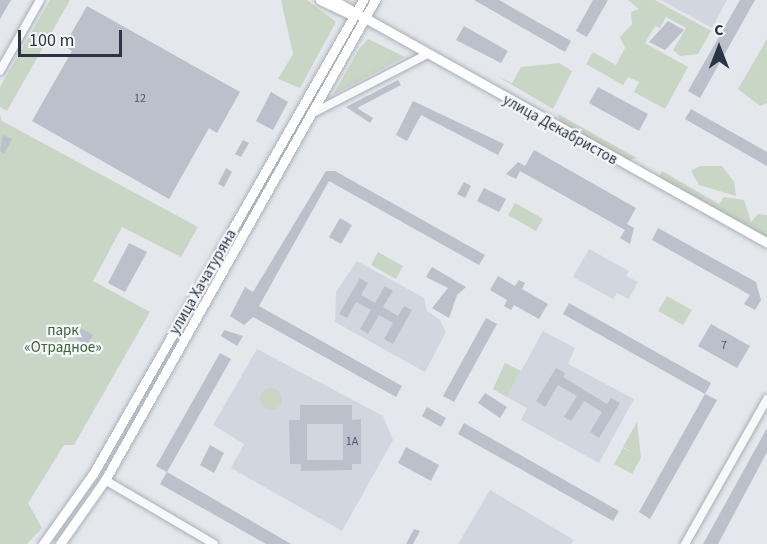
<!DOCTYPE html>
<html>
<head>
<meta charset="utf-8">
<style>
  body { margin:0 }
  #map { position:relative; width:767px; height:544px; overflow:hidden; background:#e4e7ec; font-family:"Source Sans 3",sans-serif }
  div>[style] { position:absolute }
  .built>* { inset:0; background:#d2d6de }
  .green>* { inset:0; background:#c9d6c5 }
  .round { border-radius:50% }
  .building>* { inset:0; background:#bbc0ca }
  .roads { filter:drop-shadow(0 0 2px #a9aeb7) drop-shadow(0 0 2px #a9aeb7) }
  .minor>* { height:8px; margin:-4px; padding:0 4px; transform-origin:4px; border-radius:4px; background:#f7f8fa }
  .major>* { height:9px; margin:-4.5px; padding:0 4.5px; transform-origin:4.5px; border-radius:4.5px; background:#fff }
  span { translate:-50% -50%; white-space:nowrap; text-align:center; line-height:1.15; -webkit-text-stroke:4.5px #f4f6f9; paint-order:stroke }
  .number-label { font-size:12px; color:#4f5766 }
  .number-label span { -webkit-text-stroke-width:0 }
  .street-label { font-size:15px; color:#2b3445 }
  .park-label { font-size:15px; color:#3f6138 }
  .north { position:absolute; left:689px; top:18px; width:60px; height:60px; -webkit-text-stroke:4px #f4f6f9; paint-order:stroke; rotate:0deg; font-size:16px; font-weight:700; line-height:24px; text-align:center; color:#2b3445 }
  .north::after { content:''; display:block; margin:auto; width:21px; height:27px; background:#2b3445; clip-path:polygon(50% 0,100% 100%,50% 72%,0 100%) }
  .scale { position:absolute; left:18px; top:30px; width:104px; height:27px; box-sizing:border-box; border:3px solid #2b3445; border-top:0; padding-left:8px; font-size:18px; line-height:21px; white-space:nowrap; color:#2b3445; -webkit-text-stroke:4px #f4f6f9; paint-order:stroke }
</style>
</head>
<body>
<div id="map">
  <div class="built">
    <div style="clip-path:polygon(661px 0,727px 0,712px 28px)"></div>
    <div style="clip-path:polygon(589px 249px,629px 271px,626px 276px,638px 282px,629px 299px,617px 293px,613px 299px,573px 277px)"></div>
    <div style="clip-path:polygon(357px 261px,424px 298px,427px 311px,440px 320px,446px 332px,425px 372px,335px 322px,336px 292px)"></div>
    <div style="clip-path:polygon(543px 331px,575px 348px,568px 364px,634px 399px,599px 463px,521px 420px,527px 408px,507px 397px)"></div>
    <div style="clip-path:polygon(257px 349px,383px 416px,393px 440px,342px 531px,231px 468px,244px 444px,213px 425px)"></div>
    <div style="clip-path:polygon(490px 490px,574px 540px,571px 544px,458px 544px)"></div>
  </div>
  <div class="green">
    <div style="clip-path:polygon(50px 0,70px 0,7px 111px,0 107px,0 87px)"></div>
    <div style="clip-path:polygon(281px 0,307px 0,336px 22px,300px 88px,278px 79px,293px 54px)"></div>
    <div style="clip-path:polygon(628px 0,655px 0,711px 31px,698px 54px,680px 56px,673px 50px,686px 28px,666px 17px,660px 28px,655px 26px,645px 43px,688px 67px,665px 109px,634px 92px,639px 82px,628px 77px,623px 85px,586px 64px,593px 52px,616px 65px,625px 48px,620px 37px,632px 24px,631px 12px,639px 9px)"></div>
    <div style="clip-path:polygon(368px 39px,405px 57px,333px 95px,359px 49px)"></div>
    <div style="clip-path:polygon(767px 39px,767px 103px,760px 106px,738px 89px)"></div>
    <div style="clip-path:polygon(559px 63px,572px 71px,553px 109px,497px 76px,512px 83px,521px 67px)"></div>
    <div style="clip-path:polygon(0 114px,2px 121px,198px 227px,181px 257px,122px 227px,93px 281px,150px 312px,74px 445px,64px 445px,28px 503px,42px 528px,27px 544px,0 544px)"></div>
    <div style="clip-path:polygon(558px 114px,635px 157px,637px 158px,628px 160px,560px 122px)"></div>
    <div style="clip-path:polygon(700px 166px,722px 166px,734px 182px,736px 196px,699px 185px,691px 171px)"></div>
    <div style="clip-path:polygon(662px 171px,719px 204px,724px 197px,744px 200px,751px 222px,758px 214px,767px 215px,767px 237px,659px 177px)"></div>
    <div style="clip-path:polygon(515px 203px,543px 219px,536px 231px,508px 215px)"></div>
    <div style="clip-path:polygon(378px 252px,403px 266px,396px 279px,371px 265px)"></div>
    <div style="clip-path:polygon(667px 296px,692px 310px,683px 325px,658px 311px)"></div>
    <div style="clip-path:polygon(505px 363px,521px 371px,507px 397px,493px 389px)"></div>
    <div class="round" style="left:260px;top:388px;width:22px;height:22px"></div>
    <div style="clip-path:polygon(637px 422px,641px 458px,632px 474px,614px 464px,623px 448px,635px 454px,623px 447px)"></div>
  </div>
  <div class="building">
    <div style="clip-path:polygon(0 0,11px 0,0 19px)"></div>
    <div style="clip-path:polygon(474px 0,499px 0,571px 41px,565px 52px)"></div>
    <div style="clip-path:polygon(593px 0,608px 0,587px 37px,576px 31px)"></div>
    <div style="clip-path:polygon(740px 0,755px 0,700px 98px,688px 91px)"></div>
    <div style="clip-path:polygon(87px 6px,240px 92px,217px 133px,209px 128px,169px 199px,32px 121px,72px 51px,64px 46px)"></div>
    <div style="clip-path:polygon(668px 21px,684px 30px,665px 50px,649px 42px)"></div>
    <div style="clip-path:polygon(464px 26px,508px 51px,501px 63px,456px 40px)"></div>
    <div style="clip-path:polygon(398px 80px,401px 85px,357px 108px,373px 118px,370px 123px,346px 107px)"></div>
    <div style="clip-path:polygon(598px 87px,648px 114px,639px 131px,589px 103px)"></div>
    <div style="clip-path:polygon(271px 92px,288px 102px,273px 130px,256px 121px)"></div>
    <div style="clip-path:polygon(413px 101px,504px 144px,498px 155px,421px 115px,407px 141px,396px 135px)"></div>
    <div style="clip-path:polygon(691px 109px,767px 152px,767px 166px,685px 119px)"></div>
    <div style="clip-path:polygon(3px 135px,12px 139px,4px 154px,0 151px)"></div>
    <div style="clip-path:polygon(243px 140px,249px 143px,241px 157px,235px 154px)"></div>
    <div style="clip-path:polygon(534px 150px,636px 208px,627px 224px,634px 228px,630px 244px,620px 238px,625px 230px,520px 171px,516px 179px,506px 174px,518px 162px,525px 166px)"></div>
    <div style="clip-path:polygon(226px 168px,232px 172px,224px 187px,218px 184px)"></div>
    <div style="clip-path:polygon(326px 171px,335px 171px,485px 255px,479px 265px,329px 181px,259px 306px,402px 386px,396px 397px,253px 317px,244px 325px,230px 316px,245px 287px,253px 292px)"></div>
    <div style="clip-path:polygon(464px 182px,471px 186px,465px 198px,457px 194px)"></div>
    <div style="clip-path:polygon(484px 188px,506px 199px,499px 212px,477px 201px)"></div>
    <div style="clip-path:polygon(340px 218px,352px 225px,341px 244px,329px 237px)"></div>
    <div style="clip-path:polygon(658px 228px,756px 282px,761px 300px,755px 310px,744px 304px,750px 295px,652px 240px)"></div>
    <div style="clip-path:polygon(129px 243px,147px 252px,125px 292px,108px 283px)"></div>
    <div style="clip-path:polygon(432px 267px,466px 287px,457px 295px,449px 318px,432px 308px,448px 288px,426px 277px)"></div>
    <div style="clip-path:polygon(498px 276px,515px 286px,519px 280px,525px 283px,522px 289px,548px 304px,539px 319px,514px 305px,511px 310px,504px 306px,507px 300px,490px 290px)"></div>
    <div style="clip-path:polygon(360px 278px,368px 283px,361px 295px,375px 303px,385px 286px,393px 291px,383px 307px,398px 316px,404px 306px,412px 310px,393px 344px,384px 339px,393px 323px,379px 315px,368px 334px,360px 329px,371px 310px,356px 302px,347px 318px,339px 314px)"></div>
    <div style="clip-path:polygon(569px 303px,711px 383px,705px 394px,563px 314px)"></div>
    <div style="clip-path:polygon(486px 318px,497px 324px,454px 402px,443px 396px)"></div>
    <div style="clip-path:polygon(711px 324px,750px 346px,737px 368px,698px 346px)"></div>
    <div style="clip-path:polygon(75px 325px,93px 335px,87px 345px,70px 335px)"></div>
    <div style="clip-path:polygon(224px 330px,243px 336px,237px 346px,221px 336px)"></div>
    <div style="clip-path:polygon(220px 353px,231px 359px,167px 472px,156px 466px)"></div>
    <div style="clip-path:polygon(556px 368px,565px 373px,563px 377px,607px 404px,611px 398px,620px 403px,599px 438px,590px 432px,602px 412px,584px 401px,571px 421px,564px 417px,577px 396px,558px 385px,545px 407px,536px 401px)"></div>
    <div style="clip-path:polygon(485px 393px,507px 407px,500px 418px,478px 403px)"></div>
    <div style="clip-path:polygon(705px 394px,717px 400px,650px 519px,639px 512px)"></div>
    <div style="clip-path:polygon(evenodd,300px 405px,352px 405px,352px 420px,361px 419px,361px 464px,352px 464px,352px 470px,301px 471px,301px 464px,290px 464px,289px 420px,300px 420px,300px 405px,307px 424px,343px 424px,343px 460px,307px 460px,307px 424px)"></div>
    <div style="clip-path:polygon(427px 407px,446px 418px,441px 427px,422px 416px)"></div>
    <div style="clip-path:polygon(464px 423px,619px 511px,613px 521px,458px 434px)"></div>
    <div style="clip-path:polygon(767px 428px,767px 452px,718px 544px,703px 544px)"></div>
    <div style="clip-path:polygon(210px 445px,224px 453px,214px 473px,200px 465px)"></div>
    <div style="clip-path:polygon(406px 447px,439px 465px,431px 481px,398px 463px)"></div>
    <div style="clip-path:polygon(167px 472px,186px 483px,291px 544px,266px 544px,160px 484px)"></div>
    <div style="clip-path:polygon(414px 529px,420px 531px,413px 544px,406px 544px)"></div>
  </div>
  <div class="roads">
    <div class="minor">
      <div style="left:0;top:71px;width:81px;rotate:-60.6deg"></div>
      <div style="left:311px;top:114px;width:129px;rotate:-27.2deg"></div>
      <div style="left:105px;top:480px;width:126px;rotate:30.4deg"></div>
      <div style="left:685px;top:544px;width:167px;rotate:-60.5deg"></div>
    </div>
    <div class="major">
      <div style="left:320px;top:0;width:38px;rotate:25deg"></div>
      <div style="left:333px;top:0;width:497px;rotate:29.2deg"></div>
      <div style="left:43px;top:544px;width:86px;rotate:-54.5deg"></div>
      <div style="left:93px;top:474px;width:546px;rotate:-60.33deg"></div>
      <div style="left:60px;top:544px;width:78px;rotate:-54.9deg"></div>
      <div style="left:105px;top:480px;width:551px;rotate:-60.64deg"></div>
    </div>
  </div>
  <div class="number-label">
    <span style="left:140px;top:99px">12</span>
    <span style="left:724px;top:346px">7</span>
    <span style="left:352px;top:442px">1А</span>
  </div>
  <div class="street-label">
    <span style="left:560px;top:130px;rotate:29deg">улица Декабристов</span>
    <span style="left:203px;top:282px;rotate:-60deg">улица Хачатуряна</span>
  </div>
  <div class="park-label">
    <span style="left:63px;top:339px">парк<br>«Отрадное»</span>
  </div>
  <div class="north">С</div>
  <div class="scale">100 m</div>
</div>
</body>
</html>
